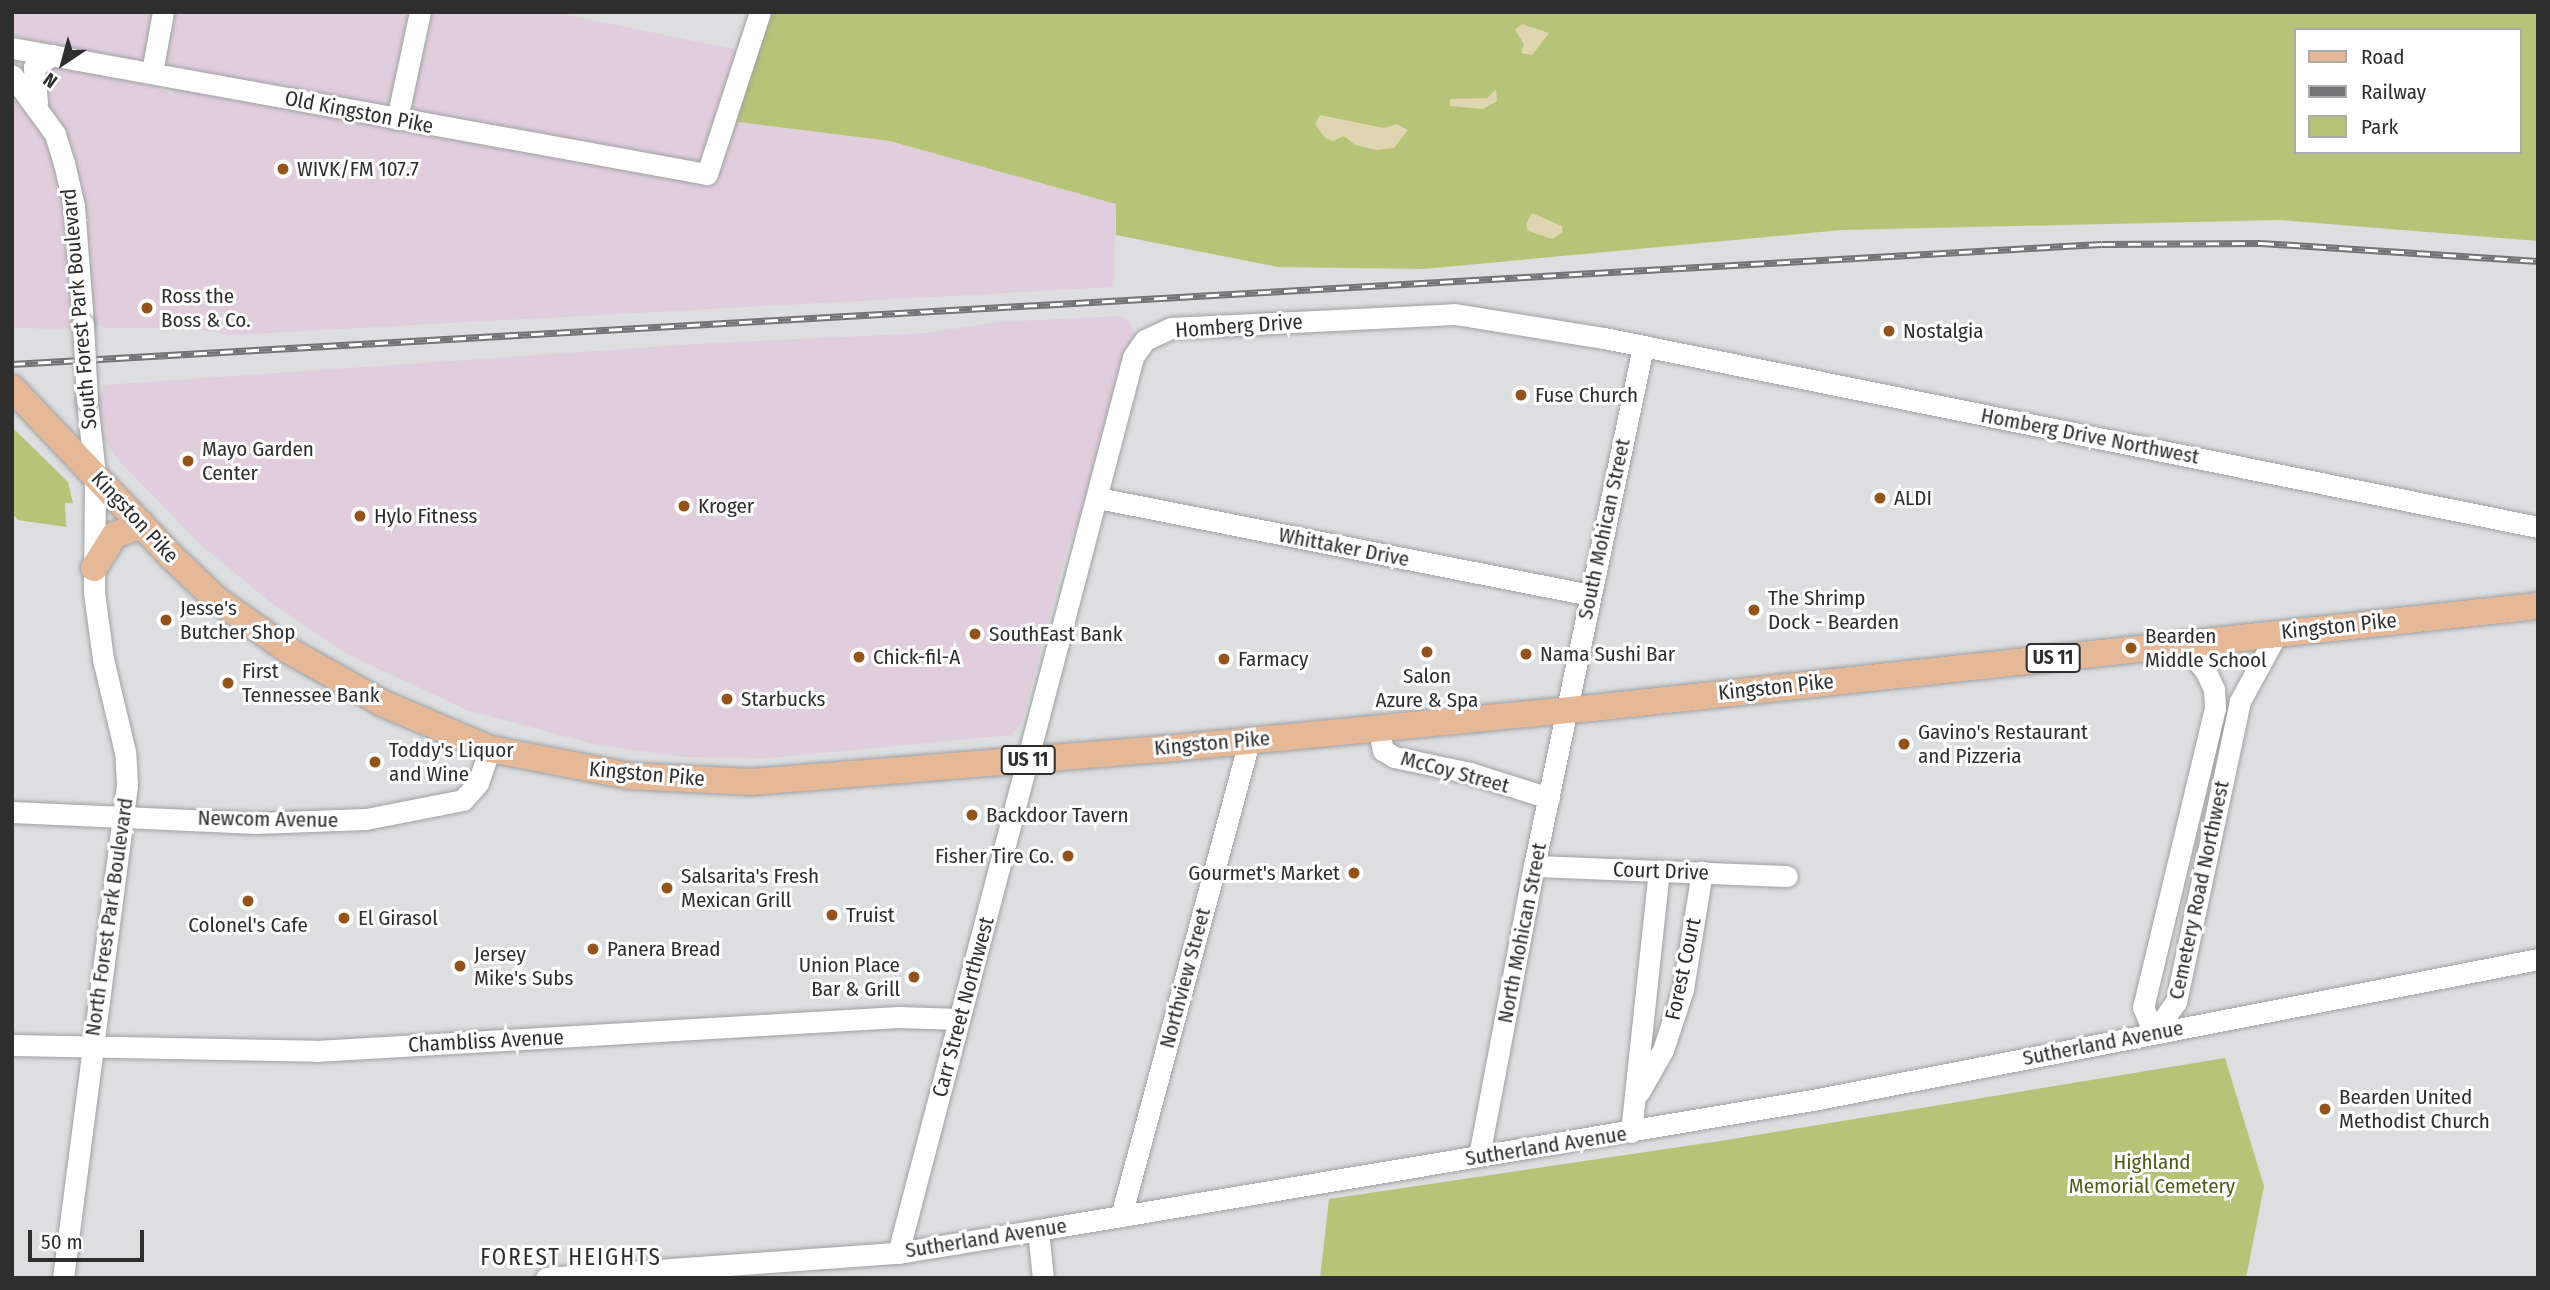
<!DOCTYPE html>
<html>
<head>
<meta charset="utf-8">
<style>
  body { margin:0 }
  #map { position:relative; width:2550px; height:1290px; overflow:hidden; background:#dddee0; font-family:"Fira Sans Condensed",sans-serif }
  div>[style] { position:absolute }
  .commercial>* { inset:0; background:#e1cedd }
  .green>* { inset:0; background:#b5c477 }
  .sand>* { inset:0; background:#dfd5b0 }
  .roads { filter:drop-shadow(0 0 2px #9fa0a2) drop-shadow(0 0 2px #9fa0a2) }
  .minor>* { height:21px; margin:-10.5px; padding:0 10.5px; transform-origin:10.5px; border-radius:10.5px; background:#fff }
  .major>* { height:26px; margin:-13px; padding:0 13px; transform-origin:13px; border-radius:13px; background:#e5b897 }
  .rail>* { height:7px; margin-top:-3.5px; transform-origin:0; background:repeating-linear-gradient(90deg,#fff 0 13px,#747476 0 26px); box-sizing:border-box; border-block:2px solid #747476 }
  .bridges { filter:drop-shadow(0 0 2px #9fa0a2) drop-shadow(0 0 2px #9fa0a2) }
  .minor-bridge>* { height:21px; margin:-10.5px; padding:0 10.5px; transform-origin:10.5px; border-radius:10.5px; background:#fff }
  .dots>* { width:19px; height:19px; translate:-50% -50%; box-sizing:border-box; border:4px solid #fff; border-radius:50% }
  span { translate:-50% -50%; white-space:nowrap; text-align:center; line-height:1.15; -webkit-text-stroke:6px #fff; paint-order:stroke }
  .shield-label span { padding:2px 5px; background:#fff; border:2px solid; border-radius:5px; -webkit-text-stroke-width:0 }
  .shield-label { font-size:19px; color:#2e2e2f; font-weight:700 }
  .street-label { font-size:21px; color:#2e2e2f }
  .poi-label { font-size:21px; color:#2e2e2f }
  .left { translate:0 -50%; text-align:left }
  .right { translate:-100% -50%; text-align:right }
  .park-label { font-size:21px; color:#505a16 }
  .neighbourhood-label { font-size:23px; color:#2e2e2f; letter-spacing:2px }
  .frame { position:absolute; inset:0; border:14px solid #2e2e2f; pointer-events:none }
  .legend { position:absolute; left:2294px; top:28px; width:228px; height:126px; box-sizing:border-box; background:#fff; border:2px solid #ababac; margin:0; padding:9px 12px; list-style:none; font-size:21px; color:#2e2e2f }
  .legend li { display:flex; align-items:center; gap:14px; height:35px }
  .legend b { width:35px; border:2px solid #ababac }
  .north { position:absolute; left:28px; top:28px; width:70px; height:70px; -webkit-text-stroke:5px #fff; paint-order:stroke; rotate:216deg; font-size:19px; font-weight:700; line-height:28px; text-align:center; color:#2e2e2f }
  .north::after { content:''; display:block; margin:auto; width:24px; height:32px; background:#2e2e2f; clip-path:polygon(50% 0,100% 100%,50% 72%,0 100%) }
  .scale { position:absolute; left:28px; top:1230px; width:116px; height:32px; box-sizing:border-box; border:4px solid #2e2e2f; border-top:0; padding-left:9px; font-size:21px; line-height:24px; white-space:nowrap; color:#2e2e2f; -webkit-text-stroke:5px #fff; paint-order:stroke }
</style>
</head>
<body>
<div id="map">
  <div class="commercial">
    <div style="clip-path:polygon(12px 12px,553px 12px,733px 49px,753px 56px,731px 121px,890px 141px,1116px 204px,1114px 287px,231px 335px,188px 328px,108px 328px,72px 316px,73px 329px,12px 328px,12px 90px,38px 80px,54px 66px,148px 84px,174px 95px,172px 68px,12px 36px)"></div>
    <div style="clip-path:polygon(1121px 316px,1130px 322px,1136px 337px,1080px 522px,1068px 544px,1022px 722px,1011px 735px,769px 758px,684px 757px,597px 745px,467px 710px,349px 655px,270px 602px,201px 545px,120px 462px,98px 433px,103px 385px,712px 343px,927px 333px,997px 322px)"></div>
  </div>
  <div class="green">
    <div style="clip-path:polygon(evenodd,769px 12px,2538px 12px,2538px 241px,2280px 220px,1841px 230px,1423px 269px,1278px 267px,1116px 235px,1116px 204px,890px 141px,731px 121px,769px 12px,2296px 30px,2520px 30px,2520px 152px,2296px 152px,2296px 30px)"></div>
    <div style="clip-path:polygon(12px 427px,68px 482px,73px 503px,65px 503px,66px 527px,18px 520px,12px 513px)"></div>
    <div style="clip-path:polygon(2225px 1058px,2264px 1186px,2246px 1278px,1320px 1278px,1329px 1199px,1720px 1141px)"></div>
  </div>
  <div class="sand">
    <div style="clip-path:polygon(1522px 24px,1549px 33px,1532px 55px,1521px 53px,1524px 44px,1515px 30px)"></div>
    <div style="clip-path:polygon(1496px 89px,1497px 101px,1483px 109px,1450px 106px,1450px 99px,1487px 98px)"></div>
    <div style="clip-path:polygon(1320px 115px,1384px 128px,1397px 124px,1408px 130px,1394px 148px,1377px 150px,1355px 145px,1344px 136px,1333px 141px,1325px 138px,1315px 124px)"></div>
    <div style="clip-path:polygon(1532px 213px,1562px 226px,1563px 232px,1552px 239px,1528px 231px,1526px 224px)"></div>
  </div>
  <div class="roads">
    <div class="minor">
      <div style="left:12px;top:48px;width:706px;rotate:10.28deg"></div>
      <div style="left:707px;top:174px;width:170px;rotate:-71.9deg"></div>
      <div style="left:152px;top:72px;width:61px;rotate:-79.6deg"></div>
      <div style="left:12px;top:75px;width:73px;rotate:53.9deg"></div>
      <div style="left:55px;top:134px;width:30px;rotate:73deg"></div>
      <div style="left:64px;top:163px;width:44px;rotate:76.9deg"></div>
      <div style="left:74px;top:206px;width:118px;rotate:85.6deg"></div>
      <div style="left:37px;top:103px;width:36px;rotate:-95deg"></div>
      <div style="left:34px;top:67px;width:22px;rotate:-34deg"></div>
      <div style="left:397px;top:119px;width:109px;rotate:-77.9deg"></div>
      <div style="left:1098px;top:498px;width:501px;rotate:11.15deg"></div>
      <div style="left:2182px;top:643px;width:38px;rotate:50deg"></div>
      <div style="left:2206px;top:672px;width:19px;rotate:65deg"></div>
      <div style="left:2214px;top:689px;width:19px;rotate:87deg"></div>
      <div style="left:2215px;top:708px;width:308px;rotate:103.5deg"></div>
      <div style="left:2143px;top:1007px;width:28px;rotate:67deg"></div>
      <div style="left:2154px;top:1033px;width:38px;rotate:-55deg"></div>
      <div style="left:2176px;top:1002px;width:308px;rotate:-78deg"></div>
      <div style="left:2240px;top:701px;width:77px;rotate:-61.4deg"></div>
      <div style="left:1378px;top:727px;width:24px;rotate:78deg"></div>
      <div style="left:1383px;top:750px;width:13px;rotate:32deg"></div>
      <div style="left:1394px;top:757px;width:78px;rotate:11.9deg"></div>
      <div style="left:1470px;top:773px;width:83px;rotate:17.6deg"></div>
      <div style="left:12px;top:812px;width:244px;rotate:2.6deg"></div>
      <div style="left:256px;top:823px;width:110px;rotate:-2.1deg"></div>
      <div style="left:366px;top:819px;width:99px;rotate:-11.1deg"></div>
      <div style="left:463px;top:800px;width:23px;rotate:-49deg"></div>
      <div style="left:478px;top:783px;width:36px;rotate:-71deg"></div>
      <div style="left:1534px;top:866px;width:253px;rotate:2.3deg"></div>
      <div style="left:12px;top:1045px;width:304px;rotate:1.1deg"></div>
      <div style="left:316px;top:1051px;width:583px;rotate:-3.34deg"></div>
      <div style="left:898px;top:1017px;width:61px;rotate:1.9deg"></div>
      <div style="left:1639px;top:1092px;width:48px;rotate:-60.3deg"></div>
      <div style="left:1663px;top:1050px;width:64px;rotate:-71.8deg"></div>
      <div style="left:1683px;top:989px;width:119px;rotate:-80.8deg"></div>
      <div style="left:1631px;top:1132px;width:263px;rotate:-83.9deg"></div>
      <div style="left:1479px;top:1156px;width:295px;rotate:-79.3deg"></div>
      <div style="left:1534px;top:866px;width:530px;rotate:-78.14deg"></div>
      <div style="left:1121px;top:1216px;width:493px;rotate:-74.9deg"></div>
      <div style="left:1038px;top:1230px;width:48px;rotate:84.1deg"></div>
      <div style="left:898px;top:1253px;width:926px;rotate:-75.3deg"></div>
      <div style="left:1133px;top:357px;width:21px;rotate:-55deg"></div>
      <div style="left:1145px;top:340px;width:29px;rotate:-25deg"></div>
      <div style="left:1171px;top:328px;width:284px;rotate:-2.8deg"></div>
      <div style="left:1455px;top:314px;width:151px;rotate:9.2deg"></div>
      <div style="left:1604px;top:338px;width:953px;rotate:11.44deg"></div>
      <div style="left:63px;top:1278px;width:497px;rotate:-82.6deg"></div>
      <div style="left:127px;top:785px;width:33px;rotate:-93deg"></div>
      <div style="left:125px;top:752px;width:96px;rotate:-103.3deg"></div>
      <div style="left:103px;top:659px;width:68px;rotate:-97.7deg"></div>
      <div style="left:94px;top:592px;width:118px;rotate:-89.5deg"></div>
      <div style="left:95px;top:474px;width:73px;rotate:-96.3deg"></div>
      <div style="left:546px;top:1278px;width:353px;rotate:-4.1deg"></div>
      <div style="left:898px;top:1253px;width:142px;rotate:-9.3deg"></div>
      <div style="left:1038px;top:1230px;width:791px;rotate:-9.53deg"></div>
      <div style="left:1818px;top:1099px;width:733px;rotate:-11deg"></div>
    </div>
    <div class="major">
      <div style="left:12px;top:388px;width:233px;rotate:46.6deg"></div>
      <div style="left:172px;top:557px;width:61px;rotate:43.7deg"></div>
      <div style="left:216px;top:599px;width:88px;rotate:35.3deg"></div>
      <div style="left:288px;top:650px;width:108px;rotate:29.4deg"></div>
      <div style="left:382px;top:703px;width:117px;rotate:23.1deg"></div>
      <div style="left:490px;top:749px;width:142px;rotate:11deg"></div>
      <div style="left:629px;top:776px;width:123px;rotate:2.8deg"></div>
      <div style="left:752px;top:782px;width:413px;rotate:-4.6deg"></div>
      <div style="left:1164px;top:749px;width:421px;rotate:-5.5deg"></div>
      <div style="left:1583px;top:709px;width:961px;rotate:-6.16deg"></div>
      <div style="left:94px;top:568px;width:39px;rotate:-58deg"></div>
      <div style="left:115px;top:535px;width:29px;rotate:-20deg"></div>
    </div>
  </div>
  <div class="rail">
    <div style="left:12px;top:364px;width:2093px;rotate:-3.29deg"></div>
    <div style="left:2102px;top:244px;width:159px;rotate:-0.4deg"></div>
    <div style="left:2261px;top:243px;width:278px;rotate:3.7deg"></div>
  </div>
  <div class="bridges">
    <div class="minor-bridge">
      <div style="left:83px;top:324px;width:77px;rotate:87deg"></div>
    </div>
  </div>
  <div class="dots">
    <div style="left:283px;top:169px;background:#93531b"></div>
    <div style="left:147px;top:308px;background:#93531b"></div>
    <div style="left:1889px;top:331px;background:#93531b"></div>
    <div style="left:1521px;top:395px;background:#93531b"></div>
    <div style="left:188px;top:461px;background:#93531b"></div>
    <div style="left:1880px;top:498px;background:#93531b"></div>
    <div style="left:684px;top:506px;background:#93531b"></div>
    <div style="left:360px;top:516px;background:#93531b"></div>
    <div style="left:1754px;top:610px;background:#93531b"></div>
    <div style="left:166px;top:620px;background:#93531b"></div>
    <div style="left:975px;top:634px;background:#93531b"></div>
    <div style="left:2131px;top:648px;background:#93531b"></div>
    <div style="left:1427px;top:652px;background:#93531b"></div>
    <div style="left:1526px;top:654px;background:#93531b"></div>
    <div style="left:859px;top:657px;background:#93531b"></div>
    <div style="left:1224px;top:659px;background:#93531b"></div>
    <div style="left:228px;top:683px;background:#93531b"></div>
    <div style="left:727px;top:699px;background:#93531b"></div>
    <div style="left:1904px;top:744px;background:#93531b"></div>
    <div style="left:375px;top:762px;background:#93531b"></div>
    <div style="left:972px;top:815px;background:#93531b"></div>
    <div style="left:1068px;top:856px;background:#93531b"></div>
    <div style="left:1354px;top:873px;background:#93531b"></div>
    <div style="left:667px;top:888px;background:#93531b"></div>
    <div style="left:248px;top:901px;background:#93531b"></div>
    <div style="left:832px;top:915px;background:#93531b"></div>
    <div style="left:344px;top:918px;background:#93531b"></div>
    <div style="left:593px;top:949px;background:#93531b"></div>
    <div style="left:460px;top:966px;background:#93531b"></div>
    <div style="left:914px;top:977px;background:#93531b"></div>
    <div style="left:2325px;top:1109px;background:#93531b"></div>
  </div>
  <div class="shield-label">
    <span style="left:2053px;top:658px">US 11</span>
    <span style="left:1028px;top:760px">US 11</span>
  </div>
  <div class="street-label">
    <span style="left:359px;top:112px;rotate:11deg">Old Kingston Pike</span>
    <span style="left:79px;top:309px;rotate:-95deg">South Forest Park Boulevard</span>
    <span style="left:1239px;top:326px;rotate:-4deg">Homberg Drive</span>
    <span style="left:2090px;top:436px;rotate:11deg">Homberg Drive Northwest</span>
    <span style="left:135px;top:517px;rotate:47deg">Kingston Pike</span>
    <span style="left:1604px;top:529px;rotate:-78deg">South Mohican Street</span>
    <span style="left:1344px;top:547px;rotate:11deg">Whittaker Drive</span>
    <span style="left:2339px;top:626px;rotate:-6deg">Kingston Pike</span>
    <span style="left:1776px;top:687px;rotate:-6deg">Kingston Pike</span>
    <span style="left:1212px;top:743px;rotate:-5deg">Kingston Pike</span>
    <span style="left:1455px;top:772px;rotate:15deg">McCoy Street</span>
    <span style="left:647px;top:774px;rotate:5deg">Kingston Pike</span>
    <span style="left:268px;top:819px;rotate:1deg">Newcom Avenue</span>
    <span style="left:1661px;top:871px;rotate:2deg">Court Drive</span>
    <span style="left:2199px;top:890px;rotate:-78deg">Cemetery Road Northwest</span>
    <span style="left:109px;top:917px;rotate:-82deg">North Forest Park Boulevard</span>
    <span style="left:1522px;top:933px;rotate:-79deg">North Mohican Street</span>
    <span style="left:1683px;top:969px;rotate:-78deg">Forest Court</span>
    <span style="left:1185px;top:978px;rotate:-75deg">Northview Street</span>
    <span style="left:963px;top:1007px;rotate:-75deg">Carr Street Northwest</span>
    <span style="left:486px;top:1041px;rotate:-3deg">Chambliss Avenue</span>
    <span style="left:2103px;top:1043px;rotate:-11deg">Sutherland Avenue</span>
    <span style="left:1546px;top:1146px;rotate:-9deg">Sutherland Avenue</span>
    <span style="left:986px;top:1238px;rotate:-9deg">Sutherland Avenue</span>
  </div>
  <div class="poi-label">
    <span class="left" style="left:297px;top:169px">WIVK/FM 107.7</span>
    <span class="left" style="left:161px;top:308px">Ross the<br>Boss &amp; Co.</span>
    <span class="left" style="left:1903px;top:331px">Nostalgia</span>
    <span class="left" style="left:1535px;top:395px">Fuse Church</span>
    <span class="left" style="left:202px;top:461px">Mayo Garden<br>Center</span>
    <span class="left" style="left:1894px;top:498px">ALDI</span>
    <span class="left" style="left:698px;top:506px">Kroger</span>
    <span class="left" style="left:374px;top:516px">Hylo Fitness</span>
    <span class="left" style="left:1768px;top:610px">The Shrimp<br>Dock - Bearden</span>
    <span class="left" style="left:180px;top:620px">Jesse's<br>Butcher Shop</span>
    <span class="left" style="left:989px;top:634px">SouthEast Bank</span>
    <span class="left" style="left:2145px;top:648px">Bearden<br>Middle School</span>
    <span class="left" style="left:1540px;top:654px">Nama Sushi Bar</span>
    <span class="left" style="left:873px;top:657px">Chick-fil-A</span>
    <span class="left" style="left:1238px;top:659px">Farmacy</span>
    <span class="left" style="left:242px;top:683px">First<br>Tennessee Bank</span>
    <span style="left:1427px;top:688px">Salon<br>Azure &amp; Spa</span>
    <span class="left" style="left:741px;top:699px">Starbucks</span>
    <span class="left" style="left:1918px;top:744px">Gavino's Restaurant<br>and Pizzeria</span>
    <span class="left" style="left:389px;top:762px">Toddy's Liquor<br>and Wine</span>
    <span class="left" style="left:986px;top:815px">Backdoor Tavern</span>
    <span class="right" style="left:1054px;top:856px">Fisher Tire Co.</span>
    <span class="right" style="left:1340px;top:873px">Gourmet's Market</span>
    <span class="left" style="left:681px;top:888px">Salsarita's Fresh<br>Mexican Grill</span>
    <span class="left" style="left:846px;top:915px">Truist</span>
    <span class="left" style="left:358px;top:918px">El Girasol</span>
    <span style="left:248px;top:925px">Colonel's Cafe</span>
    <span class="left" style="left:607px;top:949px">Panera Bread</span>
    <span class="left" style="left:474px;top:966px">Jersey<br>Mike's Subs</span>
    <span class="right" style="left:900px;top:977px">Union Place<br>Bar &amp; Grill</span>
    <span class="left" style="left:2339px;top:1109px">Bearden United<br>Methodist Church</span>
  </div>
  <div class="park-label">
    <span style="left:2152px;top:1174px">Highland<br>Memorial Cemetery</span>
  </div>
  <div class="neighbourhood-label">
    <span style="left:571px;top:1257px">FOREST HEIGHTS</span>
  </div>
  <div class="frame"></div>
  <ul class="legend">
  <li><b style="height:9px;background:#e5b897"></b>Road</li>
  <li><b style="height:9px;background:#747476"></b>Railway</li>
  <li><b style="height:19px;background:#b5c477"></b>Park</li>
  </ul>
  <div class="north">N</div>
  <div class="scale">50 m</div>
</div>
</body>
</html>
